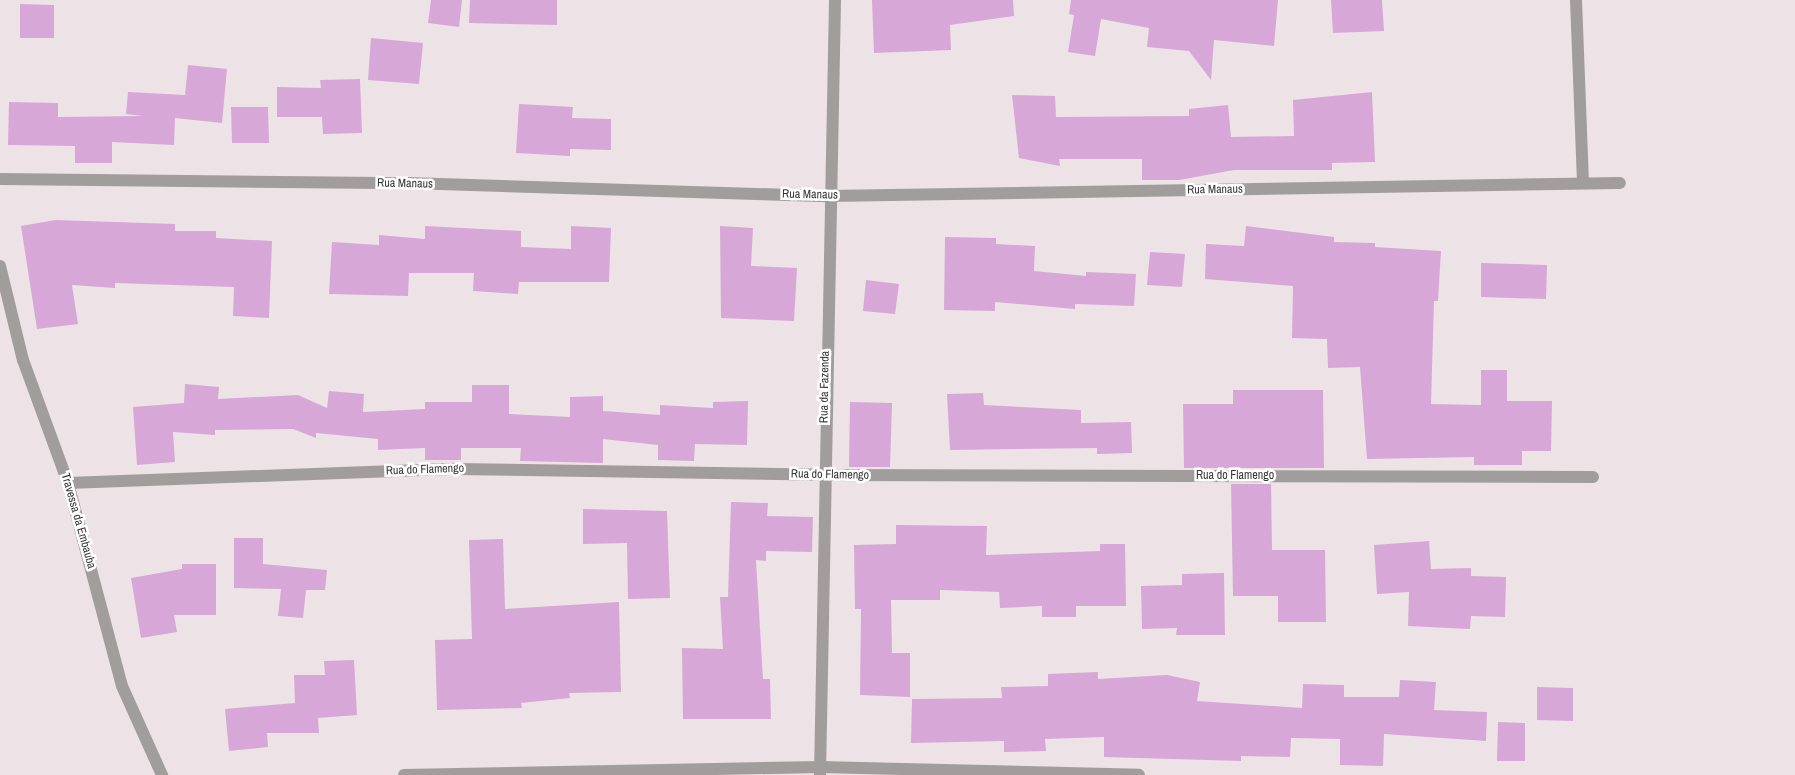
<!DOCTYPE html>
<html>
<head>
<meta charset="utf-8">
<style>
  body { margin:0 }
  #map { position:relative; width:1795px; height:775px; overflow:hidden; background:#ede3e7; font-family:"Archivo Narrow",sans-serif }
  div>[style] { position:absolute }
  .building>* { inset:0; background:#d7a7d7 }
  .minor>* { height:12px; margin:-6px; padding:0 6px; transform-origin:6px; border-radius:6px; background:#a19d9d }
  span { translate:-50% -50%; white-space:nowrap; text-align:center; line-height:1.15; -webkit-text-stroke:5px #fff; paint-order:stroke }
  .street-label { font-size:12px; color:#393637 }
</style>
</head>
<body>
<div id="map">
  <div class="building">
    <div style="clip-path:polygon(431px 0,462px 0,459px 27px,428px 23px)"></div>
    <div style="clip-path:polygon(470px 0,557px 0,557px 25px,469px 23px)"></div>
    <div style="clip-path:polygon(872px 0,1013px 0,1014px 16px,950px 25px,951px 50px,874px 53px)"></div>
    <div style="clip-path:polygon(1071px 0,1278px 0,1274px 46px,1214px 40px,1211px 80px,1189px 51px,1147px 47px,1149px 28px,1101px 19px,1095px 56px,1068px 52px,1074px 15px,1069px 14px)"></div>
    <div style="clip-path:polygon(1331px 0,1382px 0,1384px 31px,1333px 33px)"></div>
    <div style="clip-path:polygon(20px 4px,54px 5px,54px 38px,20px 38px)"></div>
    <div style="clip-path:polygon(371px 38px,423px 43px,419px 84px,368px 80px)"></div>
    <div style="clip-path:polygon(188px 65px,227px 69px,222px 123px,175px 118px,174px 145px,112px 142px,112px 163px,75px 163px,75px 146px,8px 145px,9px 102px,58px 103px,58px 117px,143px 116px,126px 114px,128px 92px,185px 95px)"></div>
    <div style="clip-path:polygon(360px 79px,362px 133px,323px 134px,322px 117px,277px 117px,277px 87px,321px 88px,320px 80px)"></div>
    <div style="clip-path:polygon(1372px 92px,1375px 162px,1332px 163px,1332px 170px,1234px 170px,1179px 180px,1142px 180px,1142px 159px,1059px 159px,1060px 166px,1019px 158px,1012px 95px,1055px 96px,1056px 117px,1189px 116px,1189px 109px,1228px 105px,1231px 137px,1294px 136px,1293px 100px)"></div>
    <div style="clip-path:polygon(519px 104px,573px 107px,572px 118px,611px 119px,611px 150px,570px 149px,570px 156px,516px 153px)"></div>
    <div style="clip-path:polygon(231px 107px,268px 107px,269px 143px,232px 143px)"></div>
    <div style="clip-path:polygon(55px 220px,175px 224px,175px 231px,216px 231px,216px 238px,272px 241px,269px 318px,233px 316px,234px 287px,115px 283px,115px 288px,72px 285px,78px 324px,37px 329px,21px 226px)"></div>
    <div style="clip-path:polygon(425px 226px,521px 231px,521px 247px,571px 249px,571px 226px,611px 228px,609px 282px,519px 282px,518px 294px,473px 291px,474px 273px,409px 273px,408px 296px,329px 294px,332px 242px,379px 245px,379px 235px,425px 239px)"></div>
    <div style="clip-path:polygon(720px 226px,753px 228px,751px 266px,797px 268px,794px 321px,721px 318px)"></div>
    <div style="clip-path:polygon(1246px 226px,1334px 237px,1334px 242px,1375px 243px,1375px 247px,1441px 251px,1438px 301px,1434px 301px,1431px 404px,1481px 405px,1481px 370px,1507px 370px,1507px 401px,1552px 401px,1551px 451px,1522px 451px,1522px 465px,1474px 465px,1474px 457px,1367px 459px,1360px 367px,1328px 368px,1327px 339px,1292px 338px,1293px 286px,1205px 279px,1206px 244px,1244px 246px)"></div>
    <div style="clip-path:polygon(945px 237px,996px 238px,996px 244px,1035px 246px,1034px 271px,1086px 276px,1086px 272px,1136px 274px,1134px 306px,1075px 304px,1075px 309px,995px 302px,995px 311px,944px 310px)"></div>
    <div style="clip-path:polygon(1150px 252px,1185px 254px,1182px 287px,1147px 285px)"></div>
    <div style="clip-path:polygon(1481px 263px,1547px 265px,1546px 299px,1481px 297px)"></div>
    <div style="clip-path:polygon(866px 280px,899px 284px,895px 314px,863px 311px)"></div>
    <div style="clip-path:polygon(185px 384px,219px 387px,218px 399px,298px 395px,327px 408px,329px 391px,364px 394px,363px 412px,425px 409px,425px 402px,472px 402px,472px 385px,509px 385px,509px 414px,570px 417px,570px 397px,603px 396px,603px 411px,660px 415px,660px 405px,713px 408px,713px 402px,748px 401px,747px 445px,695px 444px,694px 461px,658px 460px,658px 445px,603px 439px,603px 463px,520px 461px,521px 448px,461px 448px,461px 460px,425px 460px,425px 448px,378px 450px,378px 439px,316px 433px,316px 438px,293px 429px,215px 430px,215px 435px,173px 432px,175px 462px,137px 465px,133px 407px,184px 403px)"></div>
    <div style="clip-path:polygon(1233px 390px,1323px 390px,1324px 468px,1184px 468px,1183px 404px,1233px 404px)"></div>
    <div style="clip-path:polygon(983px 393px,984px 405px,1081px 410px,1081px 423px,1131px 422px,1132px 453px,1097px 454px,1097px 448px,950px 450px,947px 394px)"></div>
    <div style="clip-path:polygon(850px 402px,892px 403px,890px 467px,849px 467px)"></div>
    <div style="clip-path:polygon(1231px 484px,1271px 484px,1272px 550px,1325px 550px,1326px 622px,1278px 622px,1278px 596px,1233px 596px)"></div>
    <div style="clip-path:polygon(731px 502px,768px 503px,767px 516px,813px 517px,812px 552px,766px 551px,766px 561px,756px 560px,763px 679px,770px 679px,771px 719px,683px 719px,682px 648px,723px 649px,720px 597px,728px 597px)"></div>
    <div style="clip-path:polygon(583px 509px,667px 511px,670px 598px,628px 599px,627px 543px,583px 544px)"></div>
    <div style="clip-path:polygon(896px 525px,987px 526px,986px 555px,1100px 551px,1100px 544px,1125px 544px,1126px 606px,1076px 606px,1076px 617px,1042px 617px,1042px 606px,1000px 608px,999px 592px,940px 590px,940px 600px,891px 600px,892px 653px,910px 653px,910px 697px,860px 695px,861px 609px,855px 609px,854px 545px,896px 544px)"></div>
    <div style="clip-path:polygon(234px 538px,263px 538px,263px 564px,327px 570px,325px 590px,306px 590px,303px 618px,278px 616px,281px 589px,234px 588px)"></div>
    <div style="clip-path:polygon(503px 539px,505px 609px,619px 602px,621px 692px,569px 693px,570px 698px,521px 703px,522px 708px,437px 710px,435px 640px,472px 639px,469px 540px)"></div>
    <div style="clip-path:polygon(1429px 541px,1431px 569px,1471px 568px,1471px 576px,1506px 577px,1505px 617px,1471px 616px,1470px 629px,1408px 626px,1409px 592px,1377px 594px,1374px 545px)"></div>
    <div style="clip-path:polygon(182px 564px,216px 564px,216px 615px,174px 615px,177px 632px,141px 638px,131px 578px,182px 569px)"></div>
    <div style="clip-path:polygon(1224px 573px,1225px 635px,1176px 635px,1177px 628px,1142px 629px,1141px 586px,1182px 585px,1182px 574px)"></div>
    <div style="clip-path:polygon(354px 660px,357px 715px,318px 718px,319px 733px,267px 733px,268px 747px,229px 751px,225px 709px,295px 703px,294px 675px,325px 675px,324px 661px)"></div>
    <div style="clip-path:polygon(1098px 672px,1098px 679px,1167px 675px,1200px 682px,1197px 701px,1302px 708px,1303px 684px,1344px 685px,1344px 697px,1399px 697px,1400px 680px,1436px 682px,1434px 710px,1487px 712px,1486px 741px,1384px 734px,1383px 766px,1340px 765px,1340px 739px,1291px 738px,1290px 757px,1241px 756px,1241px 761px,1104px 757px,1104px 737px,1045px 739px,1046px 751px,1004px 752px,1004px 741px,911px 743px,912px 699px,1002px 698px,1001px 687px,1048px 686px,1048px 674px)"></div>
    <div style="clip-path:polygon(1537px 687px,1573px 688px,1573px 721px,1537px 720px)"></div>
    <div style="clip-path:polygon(1498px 722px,1525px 723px,1525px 761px,1497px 761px)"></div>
  </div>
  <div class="minor">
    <div style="left:1576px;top:0;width:183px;rotate:87.8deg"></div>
    <div style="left:0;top:179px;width:408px;rotate:0.6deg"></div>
    <div style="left:408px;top:183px;width:420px;rotate:1.8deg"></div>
    <div style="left:828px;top:196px;width:792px;rotate:-0.94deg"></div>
    <div style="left:0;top:266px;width:97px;rotate:76.3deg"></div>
    <div style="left:23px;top:360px;width:131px;rotate:69.9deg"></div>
    <div style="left:68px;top:483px;width:210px;rotate:75.1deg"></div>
    <div style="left:122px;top:686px;width:98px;rotate:65.8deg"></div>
    <div style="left:68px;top:483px;width:387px;rotate:-2.1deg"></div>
    <div style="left:455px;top:469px;width:368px;rotate:0.9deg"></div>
    <div style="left:823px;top:475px;width:770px;rotate:0.15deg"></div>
    <div style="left:404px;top:775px;width:416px;rotate:-1.1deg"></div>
    <div style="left:820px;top:767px;width:319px;rotate:1.4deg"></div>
    <div style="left:820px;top:775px;width:775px;rotate:-88.89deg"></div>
  </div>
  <div class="street-label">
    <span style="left:405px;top:184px;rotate:1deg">Rua Manaus</span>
    <span style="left:1215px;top:190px;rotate:-1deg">Rua Manaus</span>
    <span style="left:810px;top:195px;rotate:1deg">Rua Manaus</span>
    <span style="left:825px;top:387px;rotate:-89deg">Rua da Fazenda</span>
    <span style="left:425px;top:470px;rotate:-2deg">Rua do Flamengo</span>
    <span style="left:830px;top:475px;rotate:1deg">Rua do Flamengo</span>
    <span style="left:1235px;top:476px">Rua do Flamengo</span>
    <span style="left:78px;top:521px;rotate:74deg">Travessa da Embauba</span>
  </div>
</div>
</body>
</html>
